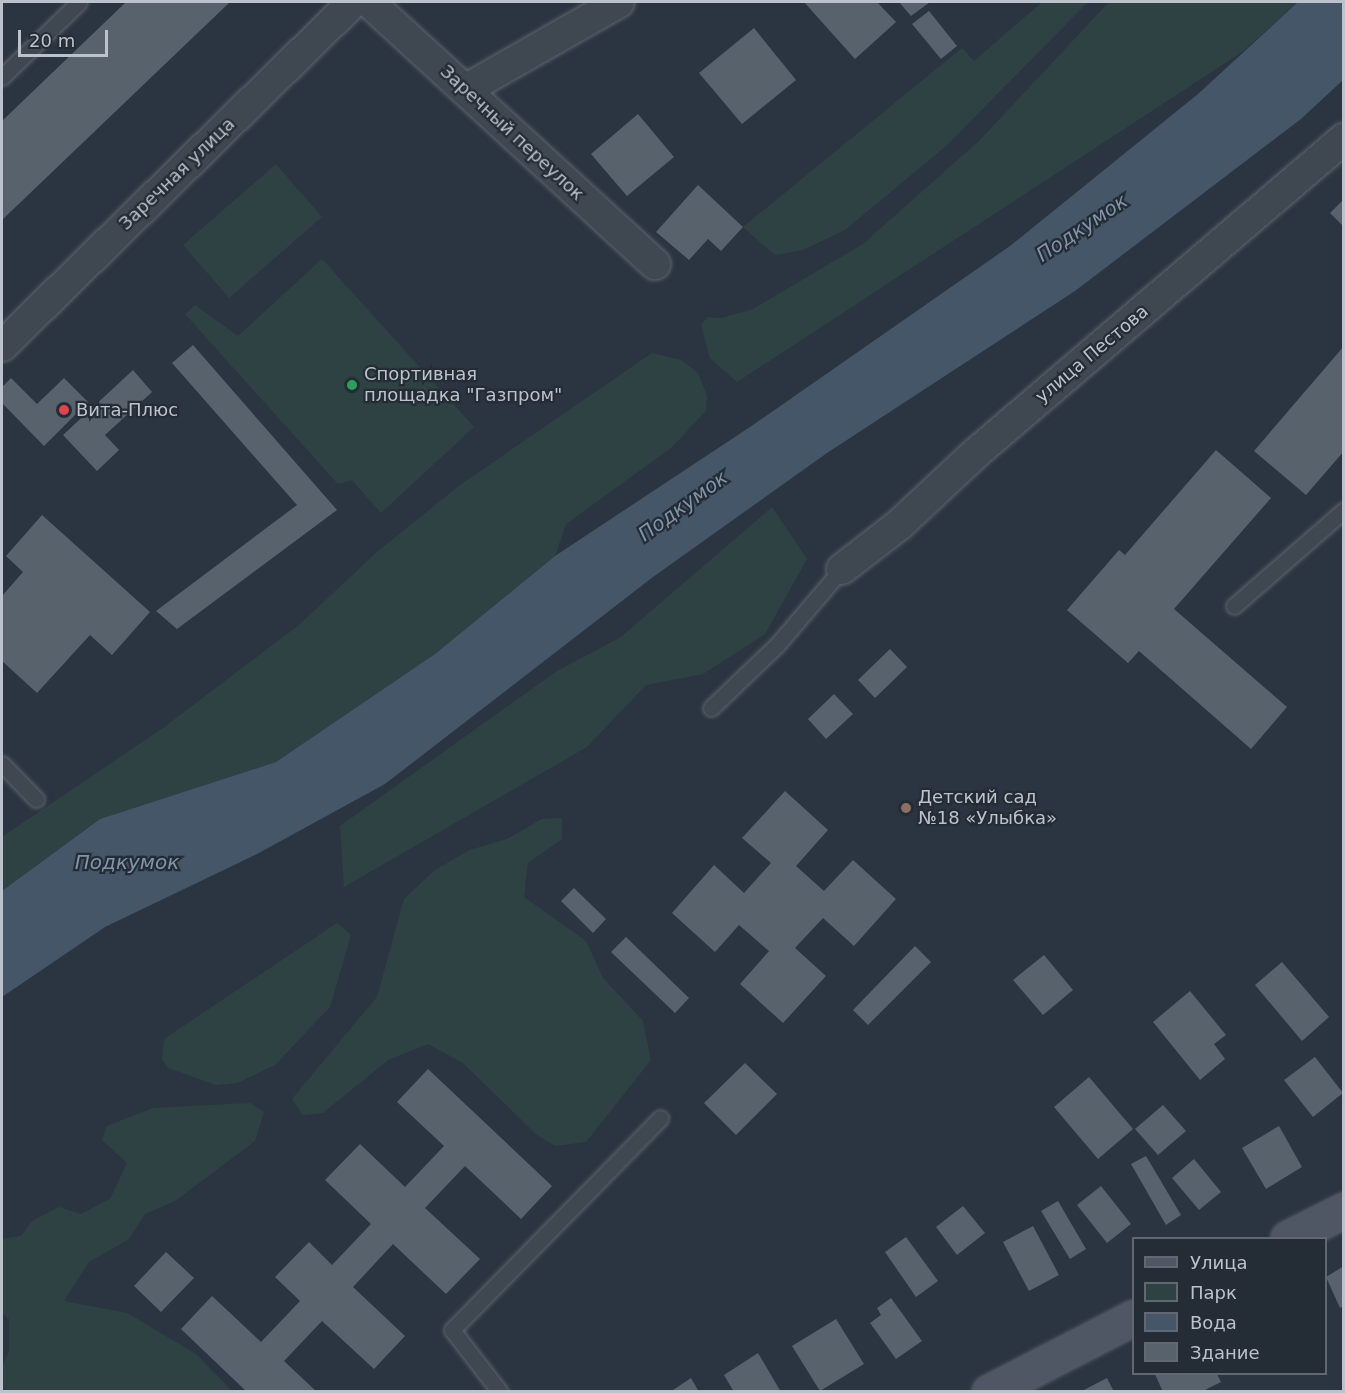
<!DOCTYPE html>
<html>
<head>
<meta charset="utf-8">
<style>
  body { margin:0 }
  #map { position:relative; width:1345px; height:1393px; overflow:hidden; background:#2b3541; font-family:"DejaVu Sans",sans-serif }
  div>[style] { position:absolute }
  .green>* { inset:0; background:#2e4243 }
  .water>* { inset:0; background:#455669 }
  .building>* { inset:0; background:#57626d }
  .roads { filter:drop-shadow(0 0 2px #5d656e) drop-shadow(0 0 2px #5d656e) }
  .lane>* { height:15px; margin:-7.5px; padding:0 7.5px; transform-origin:7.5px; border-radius:7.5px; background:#3f4751 }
  .street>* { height:30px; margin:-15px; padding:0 15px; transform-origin:15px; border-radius:15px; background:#3f4751 }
  .secondary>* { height:33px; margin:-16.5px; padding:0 16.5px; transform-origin:16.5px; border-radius:16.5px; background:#4e5763 }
  .dots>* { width:16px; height:16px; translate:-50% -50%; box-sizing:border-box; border:3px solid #242c36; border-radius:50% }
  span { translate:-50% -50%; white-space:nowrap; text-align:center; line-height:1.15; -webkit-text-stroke:4.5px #242c36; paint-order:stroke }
  .street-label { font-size:18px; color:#bcc2cb }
  .poi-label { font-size:18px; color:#bcc2cb }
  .left { translate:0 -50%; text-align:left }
  .water-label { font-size:20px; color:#8194aa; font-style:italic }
  .frame { position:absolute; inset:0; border:3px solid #bcc2cb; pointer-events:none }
  .legend { position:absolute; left:1132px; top:1237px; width:195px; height:138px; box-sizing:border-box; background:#242c36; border:2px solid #616872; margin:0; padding:8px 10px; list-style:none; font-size:18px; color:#bcc2cb }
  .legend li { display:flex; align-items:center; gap:12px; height:30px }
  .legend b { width:30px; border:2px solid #616872 }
  .scale { position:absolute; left:18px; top:30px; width:90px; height:27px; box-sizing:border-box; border:3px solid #bcc2cb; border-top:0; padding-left:8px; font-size:18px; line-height:21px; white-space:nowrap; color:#bcc2cb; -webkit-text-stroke:4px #242c36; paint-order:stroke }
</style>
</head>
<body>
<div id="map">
  <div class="green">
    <div style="clip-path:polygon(1042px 2px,1088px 2px,945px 147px,845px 230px,803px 250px,775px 255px,743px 227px,962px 48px,974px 61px)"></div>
    <div style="clip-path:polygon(1109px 2px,1298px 2px,1242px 52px,737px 382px,710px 358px,701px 325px,707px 317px,722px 318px,753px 309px,863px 244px,980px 140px)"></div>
    <div style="clip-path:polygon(276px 164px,322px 217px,229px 298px,183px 245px)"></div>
    <div style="clip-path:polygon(322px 259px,474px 427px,381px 513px,352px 480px,338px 484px,185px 314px,195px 305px,238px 336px)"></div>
    <div style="clip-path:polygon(652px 353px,681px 360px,698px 373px,707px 396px,706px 411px,671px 448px,566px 524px,555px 556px,435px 654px,276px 762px,100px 819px,2px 891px,2px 837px,163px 728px,299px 625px,377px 552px,460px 485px)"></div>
    <div style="clip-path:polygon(772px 507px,807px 559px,765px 634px,703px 674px,646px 685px,587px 747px,344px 887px,340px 826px,557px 671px,621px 637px)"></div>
    <div style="clip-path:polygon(562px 818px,562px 839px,528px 863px,524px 897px,586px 941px,603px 978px,643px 1021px,651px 1060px,586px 1142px,555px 1146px,537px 1135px,463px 1063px,428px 1044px,388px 1060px,323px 1113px,303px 1115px,292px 1099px,377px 997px,404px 899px,435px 870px,470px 850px,507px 839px,542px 819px)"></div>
    <div style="clip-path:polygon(337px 923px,351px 935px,330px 1007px,275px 1065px,237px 1083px,216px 1085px,168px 1068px,162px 1059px,164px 1039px)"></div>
    <div style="clip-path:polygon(250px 1103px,264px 1112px,255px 1141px,175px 1201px,145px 1214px,129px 1239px,89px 1262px,64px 1301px,127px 1313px,196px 1354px,232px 1391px,2px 1391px,2px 1367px,9px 1351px,9px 1319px,2px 1313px,2px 1239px,21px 1236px,32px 1221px,59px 1207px,81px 1214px,110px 1199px,127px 1163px,102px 1140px,107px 1126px,153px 1108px)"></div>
  </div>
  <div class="water">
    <div style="clip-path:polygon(1298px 2px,1344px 2px,1343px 80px,1301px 119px,1075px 291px,827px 453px,653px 577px,385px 784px,257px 854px,105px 927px,2px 997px,2px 891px,100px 819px,276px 762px,435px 654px,555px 556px,750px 427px,1010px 246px,1198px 94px)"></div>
  </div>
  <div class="building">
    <div style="clip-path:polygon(126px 2px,230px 2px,2px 220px,2px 121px)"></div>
    <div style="clip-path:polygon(804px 2px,877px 2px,896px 22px,855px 59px)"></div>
    <div style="clip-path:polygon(899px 2px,930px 2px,911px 16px)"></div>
    <div style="clip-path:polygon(929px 11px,957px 46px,941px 59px,912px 24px)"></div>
    <div style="clip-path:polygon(754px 28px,796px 80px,742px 124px,699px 73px)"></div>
    <div style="clip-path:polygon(638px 114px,674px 157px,627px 196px,591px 154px)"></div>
    <div style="clip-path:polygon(698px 185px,743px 227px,721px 251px,708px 239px,689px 260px,656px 232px)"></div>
    <div style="clip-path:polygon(1344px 199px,1344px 227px,1330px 213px)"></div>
    <div style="clip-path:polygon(193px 345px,337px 510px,177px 629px,156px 611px,297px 505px,172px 363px)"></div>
    <div style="clip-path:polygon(1344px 346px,1344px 451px,1306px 495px,1254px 451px)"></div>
    <div style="clip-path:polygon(133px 370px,152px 392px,105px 435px,119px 450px,97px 471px,63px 435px)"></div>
    <div style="clip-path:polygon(11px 378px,37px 404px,64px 378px,88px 402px,44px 446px,2px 403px,2px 387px)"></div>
    <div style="clip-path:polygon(1216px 450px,1271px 498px,1174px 609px,1287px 707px,1251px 749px,1139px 651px,1128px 663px,1067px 610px,1119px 550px,1125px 555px)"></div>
    <div style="clip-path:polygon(42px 515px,150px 612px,112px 655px,90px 635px,37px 693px,2px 661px,2px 596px,23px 572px,6px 556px)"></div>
    <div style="clip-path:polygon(890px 649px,907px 667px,875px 698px,858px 680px)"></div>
    <div style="clip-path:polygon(834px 694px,853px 714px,826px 739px,808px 719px)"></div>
    <div style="clip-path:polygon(785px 791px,828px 830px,796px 866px,824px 891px,853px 860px,896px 899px,854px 946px,823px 918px,795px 948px,826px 976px,783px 1023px,740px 984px,769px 951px,739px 925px,715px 952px,672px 913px,714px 865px,744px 893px,771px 863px,742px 838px)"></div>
    <div style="clip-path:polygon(574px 888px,606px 919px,593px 933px,561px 901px)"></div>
    <div style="clip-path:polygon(626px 937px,689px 998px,675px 1013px,611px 952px)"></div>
    <div style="clip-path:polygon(915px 946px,931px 962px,868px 1025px,853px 1010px)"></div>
    <div style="clip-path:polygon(1044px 955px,1073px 990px,1043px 1015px,1013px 980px)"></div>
    <div style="clip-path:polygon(1282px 962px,1329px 1017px,1302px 1041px,1255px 985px)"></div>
    <div style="clip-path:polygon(1190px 991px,1226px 1035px,1214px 1044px,1225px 1059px,1200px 1080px,1153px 1022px)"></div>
    <div style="clip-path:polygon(1315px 1057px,1343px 1093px,1313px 1117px,1284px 1080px)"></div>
    <div style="clip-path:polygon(745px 1063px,777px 1094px,736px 1135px,704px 1103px)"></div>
    <div style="clip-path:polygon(428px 1069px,552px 1186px,521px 1219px,465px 1166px,425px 1208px,480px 1259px,446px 1294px,393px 1244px,353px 1287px,405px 1336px,374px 1369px,322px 1321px,284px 1361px,317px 1392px,247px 1392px,181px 1329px,212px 1296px,261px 1342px,300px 1301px,275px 1277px,309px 1242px,332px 1265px,371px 1224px,325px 1180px,360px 1144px,405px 1187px,444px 1146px,397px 1102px)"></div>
    <div style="clip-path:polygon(1089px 1077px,1133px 1129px,1098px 1159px,1054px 1107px)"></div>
    <div style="clip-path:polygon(1163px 1105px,1186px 1131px,1158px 1155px,1135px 1129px)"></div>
    <div style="clip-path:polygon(1279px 1126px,1302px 1167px,1266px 1189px,1242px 1148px)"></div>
    <div style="clip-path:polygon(1146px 1156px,1181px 1215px,1166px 1225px,1131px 1164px)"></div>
    <div style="clip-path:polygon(1194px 1159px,1221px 1192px,1199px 1210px,1172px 1178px)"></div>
    <div style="clip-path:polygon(1101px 1186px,1131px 1224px,1107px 1243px,1077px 1205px)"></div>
    <div style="clip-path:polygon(1058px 1201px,1086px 1249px,1070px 1259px,1041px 1211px)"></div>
    <div style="clip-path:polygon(963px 1206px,985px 1233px,957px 1255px,936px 1227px)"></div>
    <div style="clip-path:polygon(1033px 1226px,1059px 1275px,1029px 1291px,1003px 1242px)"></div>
    <div style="clip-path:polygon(906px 1237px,938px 1281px,916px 1297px,885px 1252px)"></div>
    <div style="clip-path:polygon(166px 1252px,194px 1278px,161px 1312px,134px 1286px)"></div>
    <div style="clip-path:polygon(1344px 1266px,1344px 1306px,1340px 1308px,1326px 1277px)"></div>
    <div style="clip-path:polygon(891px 1298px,922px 1341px,896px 1359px,870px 1323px,881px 1315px,877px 1308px)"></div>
    <div style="clip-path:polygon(836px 1319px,864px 1364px,820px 1391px,792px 1346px)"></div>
    <div style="clip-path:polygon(758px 1353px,781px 1392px,734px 1392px,724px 1375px)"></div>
    <div style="clip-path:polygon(1155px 1374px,1217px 1374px,1221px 1382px,1201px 1392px,1163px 1392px)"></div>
    <div style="clip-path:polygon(691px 1378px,699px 1392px,670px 1392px)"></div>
    <div style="clip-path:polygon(1107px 1378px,1114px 1392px,1080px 1392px)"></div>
  </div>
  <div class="roads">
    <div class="lane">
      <div style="left:2px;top:77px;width:107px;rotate:-44.2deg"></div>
      <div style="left:1234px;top:606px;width:146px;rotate:-41.1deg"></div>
      <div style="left:711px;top:708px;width:91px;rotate:-43.7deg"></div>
      <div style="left:777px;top:645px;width:100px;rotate:-49.5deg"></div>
      <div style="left:2px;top:764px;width:49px;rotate:45.8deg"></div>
      <div style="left:500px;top:1392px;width:78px;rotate:-127.7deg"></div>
      <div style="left:452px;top:1330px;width:297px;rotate:-45.5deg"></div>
    </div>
    <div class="street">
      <div style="left:369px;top:2px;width:388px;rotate:42.5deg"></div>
      <div style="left:465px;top:90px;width:177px;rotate:-29.7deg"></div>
      <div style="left:2px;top:346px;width:491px;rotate:-44.4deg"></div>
      <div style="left:842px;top:569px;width:72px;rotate:-37.7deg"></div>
      <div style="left:899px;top:525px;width:105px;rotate:-43.1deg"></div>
      <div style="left:976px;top:453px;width:484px;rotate:-40.5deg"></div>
    </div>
    <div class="secondary">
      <div style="left:1288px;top:1238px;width:63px;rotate:-26.6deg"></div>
      <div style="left:989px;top:1392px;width:163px;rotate:-27.3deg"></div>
    </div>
  </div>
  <div class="dots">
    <div style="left:352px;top:385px;background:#2e9e5b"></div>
    <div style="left:64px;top:410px;background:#e0444e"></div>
    <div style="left:906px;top:808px;background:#8d6e63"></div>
  </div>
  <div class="street-label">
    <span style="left:512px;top:133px;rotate:43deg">Заречный переулок</span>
    <span style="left:177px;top:174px;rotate:-44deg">Заречная улица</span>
    <span style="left:1092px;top:354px;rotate:-40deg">улица Пестова</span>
  </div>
  <div class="poi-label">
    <span class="left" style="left:364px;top:385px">Спортивная<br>площадка "Газпром"</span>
    <span class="left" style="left:76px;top:410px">Вита-Плюс</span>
    <span class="left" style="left:918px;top:808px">Детский сад<br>№18 «Улыбка»</span>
  </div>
  <div class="water-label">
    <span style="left:1082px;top:228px;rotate:-34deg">Подкумок</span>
    <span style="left:683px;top:506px;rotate:-36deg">Подкумок</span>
    <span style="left:127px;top:862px">Подкумок</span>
  </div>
  <div class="frame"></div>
  <ul class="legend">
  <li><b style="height:8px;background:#4e5763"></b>Улица</li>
  <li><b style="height:16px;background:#2e4243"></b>Парк</li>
  <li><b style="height:16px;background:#455669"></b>Вода</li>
  <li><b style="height:16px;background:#57626d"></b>Здание</li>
  </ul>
  <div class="scale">20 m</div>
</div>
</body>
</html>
